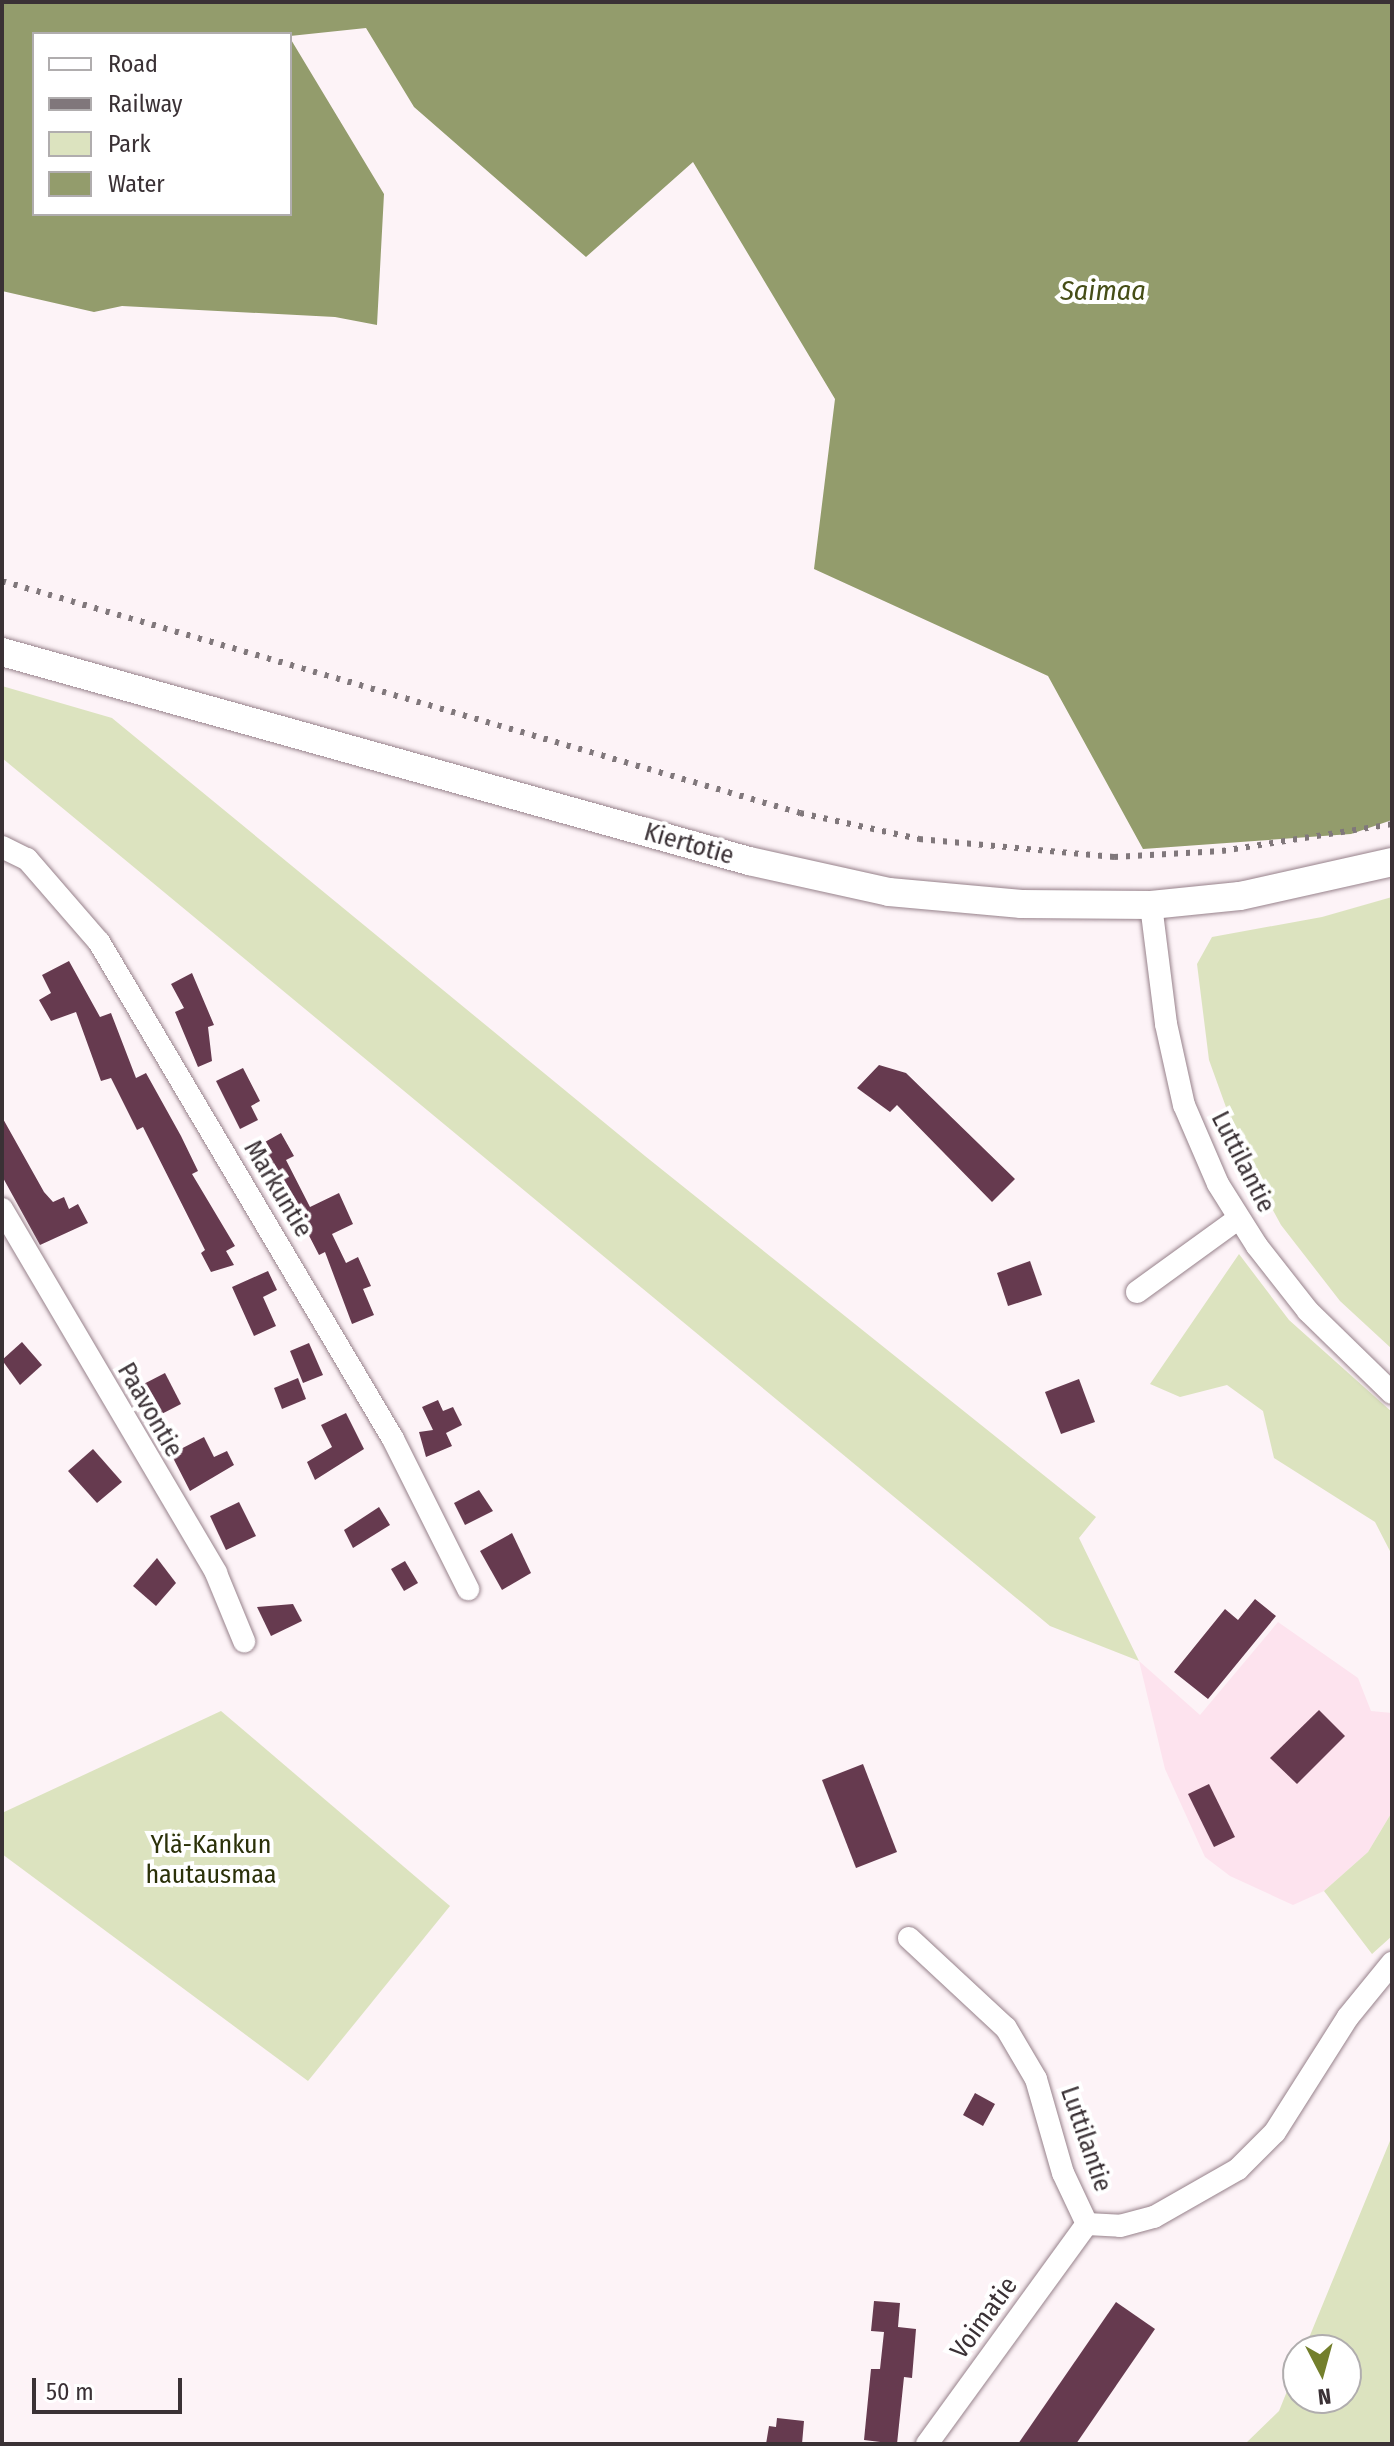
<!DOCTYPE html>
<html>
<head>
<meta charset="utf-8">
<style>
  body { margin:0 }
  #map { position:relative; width:1394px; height:2446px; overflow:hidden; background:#fdf3f7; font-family:"Fira Sans Condensed",sans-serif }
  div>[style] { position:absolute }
  .built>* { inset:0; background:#fde3ee }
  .green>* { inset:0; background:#dce3bf }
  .water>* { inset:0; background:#939c6c }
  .building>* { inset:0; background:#663a4f }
  .roads { filter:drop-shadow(0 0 2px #97828b) drop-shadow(0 0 2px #97828b) }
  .minor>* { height:22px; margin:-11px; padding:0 11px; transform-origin:11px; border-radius:11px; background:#fff }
  .tertiary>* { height:28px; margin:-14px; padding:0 14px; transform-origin:14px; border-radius:14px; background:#fff }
  .rail>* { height:6px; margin-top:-3px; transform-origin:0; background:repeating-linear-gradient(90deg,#80777b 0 4px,transparent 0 12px) }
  span { translate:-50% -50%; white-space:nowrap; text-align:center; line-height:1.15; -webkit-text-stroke:8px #fff; paint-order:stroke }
  .street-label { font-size:26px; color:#3a3135 }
  .park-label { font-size:26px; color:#2b3109 }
  .water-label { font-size:28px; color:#464e17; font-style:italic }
  .frame { position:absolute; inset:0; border:4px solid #3a3135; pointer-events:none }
  .legend { position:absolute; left:32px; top:32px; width:260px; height:184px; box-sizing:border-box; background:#fff; border:2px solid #b0adae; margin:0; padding:10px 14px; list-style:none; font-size:24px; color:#3a3135 }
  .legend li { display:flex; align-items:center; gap:16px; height:40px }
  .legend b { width:40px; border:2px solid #b0adae }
  .north { position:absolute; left:1282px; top:2334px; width:80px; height:80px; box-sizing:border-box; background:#fff; border:2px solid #b0adae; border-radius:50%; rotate:174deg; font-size:22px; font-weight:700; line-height:32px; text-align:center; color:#3a3135 }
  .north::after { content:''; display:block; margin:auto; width:28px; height:36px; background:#737f2c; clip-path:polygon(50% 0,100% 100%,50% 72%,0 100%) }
  .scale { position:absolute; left:32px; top:2378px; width:150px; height:36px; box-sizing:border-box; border:4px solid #3a3135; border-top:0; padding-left:10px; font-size:24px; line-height:28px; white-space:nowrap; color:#3a3135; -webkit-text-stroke:6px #fff; paint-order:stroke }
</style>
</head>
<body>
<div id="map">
  <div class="built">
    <div style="clip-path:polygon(1278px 1622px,1358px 1678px,1371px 1711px,1392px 1713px,1392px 1812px,1368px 1852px,1324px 1891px,1293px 1905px,1230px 1876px,1205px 1857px,1165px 1769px,1139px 1661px,1200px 1715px)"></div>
  </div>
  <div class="green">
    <div style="clip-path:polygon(2px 686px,112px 718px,645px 1156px,1096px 1517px,1079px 1538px,1139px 1661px,1050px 1626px,2px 758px)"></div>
    <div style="clip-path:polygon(1392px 897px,1392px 1349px,1340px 1301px,1281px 1225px,1244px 1157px,1209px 1060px,1197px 964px,1212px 937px,1322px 917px)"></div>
    <div style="clip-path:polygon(1239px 1254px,1289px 1320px,1392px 1412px,1392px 1555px,1375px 1522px,1274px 1458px,1263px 1411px,1227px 1385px,1180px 1397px,1150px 1384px)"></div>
    <div style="clip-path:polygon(221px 1711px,450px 1906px,308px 2081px,2px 1854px,2px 1813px)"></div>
    <div style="clip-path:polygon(1392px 1812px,1392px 1936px,1372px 1954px,1324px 1891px,1368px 1852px)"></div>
    <div style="clip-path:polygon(1392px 2136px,1392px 2444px,1245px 2444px,1279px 2411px,1298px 2364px,1298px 2398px,1346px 2398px,1346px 2350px,1304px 2350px)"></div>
  </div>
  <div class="water">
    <div style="clip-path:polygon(2px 2px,1392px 2px,1392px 820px,1351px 834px,1143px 849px,1048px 676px,814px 569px,835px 399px,693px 162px,586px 257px,414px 107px,366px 28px,290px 36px,34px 34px,34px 214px,290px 214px,290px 38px,384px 194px,377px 325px,335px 317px,122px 306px,94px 312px,2px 291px)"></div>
  </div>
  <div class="building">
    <div style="clip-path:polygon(69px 961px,100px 1017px,111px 1013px,136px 1078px,146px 1073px,181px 1136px,198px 1171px,192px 1174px,235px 1246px,226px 1251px,234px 1265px,211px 1272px,201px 1253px,205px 1250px,143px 1127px,137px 1130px,111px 1078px,101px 1081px,76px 1012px,51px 1021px,39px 1000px,51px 993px,42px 975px)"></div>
    <div style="clip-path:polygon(192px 973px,214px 1025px,208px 1027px,212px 1061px,198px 1067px,175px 1012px,184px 1008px,171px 984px)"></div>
    <div style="clip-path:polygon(879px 1065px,906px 1073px,1015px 1179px,992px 1202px,897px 1105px,890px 1112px,857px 1088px)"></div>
    <div style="clip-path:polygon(243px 1068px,260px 1101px,251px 1106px,258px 1120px,240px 1129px,216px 1081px)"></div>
    <div style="clip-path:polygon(2px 1117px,44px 1192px,53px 1202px,64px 1197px,69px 1209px,78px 1204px,88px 1223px,40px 1245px,2px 1176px)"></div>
    <div style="clip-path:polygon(281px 1133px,294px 1156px,286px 1160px,310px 1207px,339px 1193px,353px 1224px,332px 1234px,346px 1263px,358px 1257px,371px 1286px,363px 1289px,374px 1315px,352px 1324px,325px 1252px,319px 1255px,302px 1222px,294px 1217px,256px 1147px)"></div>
    <div style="clip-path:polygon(1030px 1261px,1042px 1295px,1008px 1306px,997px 1273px)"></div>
    <div style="clip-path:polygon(268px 1271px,277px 1290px,263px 1297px,276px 1326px,254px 1336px,232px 1287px)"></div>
    <div style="clip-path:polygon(22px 1342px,42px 1365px,20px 1385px,2px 1360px)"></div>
    <div style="clip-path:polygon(309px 1343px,323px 1375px,303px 1383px,290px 1351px)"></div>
    <div style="clip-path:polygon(165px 1373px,181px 1404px,148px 1421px,132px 1390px)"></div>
    <div style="clip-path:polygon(298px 1378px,306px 1399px,282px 1409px,274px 1388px)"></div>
    <div style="clip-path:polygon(1079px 1379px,1095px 1422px,1061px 1434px,1045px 1392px)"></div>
    <div style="clip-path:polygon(438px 1400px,443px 1411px,453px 1407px,462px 1425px,446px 1433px,452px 1446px,426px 1457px,419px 1432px,433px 1430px,422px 1407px)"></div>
    <div style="clip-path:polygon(346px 1413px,364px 1449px,315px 1480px,307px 1462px,332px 1447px,321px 1425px)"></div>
    <div style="clip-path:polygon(204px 1437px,214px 1457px,227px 1451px,234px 1465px,190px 1491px,171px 1454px)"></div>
    <div style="clip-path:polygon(93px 1449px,122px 1482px,97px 1503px,68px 1471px)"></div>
    <div style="clip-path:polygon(479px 1490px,493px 1511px,465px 1525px,454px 1503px)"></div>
    <div style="clip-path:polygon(239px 1502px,256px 1536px,226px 1550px,210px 1516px)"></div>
    <div style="clip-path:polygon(379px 1507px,390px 1525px,353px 1548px,344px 1530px)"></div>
    <div style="clip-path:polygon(512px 1533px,531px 1573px,502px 1590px,480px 1551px)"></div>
    <div style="clip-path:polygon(157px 1558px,176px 1583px,156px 1606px,133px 1586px)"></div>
    <div style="clip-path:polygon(405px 1561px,418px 1583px,404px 1591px,391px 1569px)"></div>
    <div style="clip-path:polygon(1255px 1599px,1276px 1616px,1208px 1699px,1174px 1672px,1225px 1609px,1238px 1620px)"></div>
    <div style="clip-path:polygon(293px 1604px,302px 1621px,271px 1636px,257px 1607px)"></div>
    <div style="clip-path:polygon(1319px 1710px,1345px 1736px,1297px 1784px,1270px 1758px)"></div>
    <div style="clip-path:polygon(863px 1764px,897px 1852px,856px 1868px,822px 1780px)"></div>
    <div style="clip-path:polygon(1209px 1784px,1235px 1837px,1214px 1847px,1188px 1794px)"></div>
    <div style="clip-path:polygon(975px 2093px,995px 2104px,983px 2126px,963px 2115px)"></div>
    <div style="clip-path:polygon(874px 2301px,900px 2303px,898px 2327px,916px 2329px,912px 2378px,904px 2377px,897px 2444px,864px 2440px,871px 2369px,880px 2369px,884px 2332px,871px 2331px)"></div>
    <div style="clip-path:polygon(1116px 2302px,1155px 2329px,1076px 2444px,1018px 2444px)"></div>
    <div style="clip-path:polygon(777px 2418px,804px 2421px,802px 2444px,766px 2444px,769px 2426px,776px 2427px)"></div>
  </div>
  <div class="roads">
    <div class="minor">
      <div style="left:2px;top:847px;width:28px;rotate:26deg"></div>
      <div style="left:27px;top:859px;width:110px;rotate:49.1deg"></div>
      <div style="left:99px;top:942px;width:577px;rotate:59.39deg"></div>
      <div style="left:393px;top:1439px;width:168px;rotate:63.4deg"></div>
      <div style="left:1151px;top:905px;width:120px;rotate:82.8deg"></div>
      <div style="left:1166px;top:1024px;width:83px;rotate:77.5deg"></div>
      <div style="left:1184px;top:1105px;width:86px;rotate:66.7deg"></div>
      <div style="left:1218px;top:1184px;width:73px;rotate:57.8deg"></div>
      <div style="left:1257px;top:1246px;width:83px;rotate:51.9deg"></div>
      <div style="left:1308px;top:1311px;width:117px;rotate:44.3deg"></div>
      <div style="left:2px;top:1209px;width:422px;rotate:59.5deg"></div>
      <div style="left:216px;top:1573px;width:74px;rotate:67.6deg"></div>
      <div style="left:1137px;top:1292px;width:125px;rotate:-35.9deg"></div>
      <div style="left:909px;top:1938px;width:132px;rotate:42.9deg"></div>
      <div style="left:1006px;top:2028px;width:59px;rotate:59.5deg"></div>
      <div style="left:1036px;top:2079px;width:98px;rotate:74deg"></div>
      <div style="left:1063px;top:2173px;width:56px;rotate:64.8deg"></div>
      <div style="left:1087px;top:2224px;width:33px;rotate:3deg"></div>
      <div style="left:1120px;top:2226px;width:35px;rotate:-15deg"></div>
      <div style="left:1154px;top:2217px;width:97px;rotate:-29.7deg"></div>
      <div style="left:1238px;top:2169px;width:52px;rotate:-45deg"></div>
      <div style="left:1275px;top:2132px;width:136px;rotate:-57.6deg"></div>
      <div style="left:1348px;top:2017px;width:70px;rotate:-50.8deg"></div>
      <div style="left:927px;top:2444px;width:272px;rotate:-54deg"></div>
    </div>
    <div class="tertiary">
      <div style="left:2px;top:652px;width:776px;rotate:15.63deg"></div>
      <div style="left:749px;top:861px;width:143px;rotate:12.5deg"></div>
      <div style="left:889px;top:892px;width:133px;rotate:5.2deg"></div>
      <div style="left:1021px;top:904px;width:130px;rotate:0.4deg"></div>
      <div style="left:1151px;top:905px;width:89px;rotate:-5.8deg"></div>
      <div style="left:1240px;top:896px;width:156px;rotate:-12.6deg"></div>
    </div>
  </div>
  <div class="rail">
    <div style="left:2px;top:581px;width:831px;rotate:16.21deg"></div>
    <div style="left:800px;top:813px;width:122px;rotate:12.3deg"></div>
    <div style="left:919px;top:839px;width:196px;rotate:5.3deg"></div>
    <div style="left:1114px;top:857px;width:108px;rotate:-3.2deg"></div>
    <div style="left:1222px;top:851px;width:172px;rotate:-9deg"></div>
  </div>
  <div class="street-label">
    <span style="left:689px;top:844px;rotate:16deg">Kiertotie</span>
    <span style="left:1243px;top:1162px;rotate:63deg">Luttilantie</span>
    <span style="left:278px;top:1189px;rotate:59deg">Markuntie</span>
    <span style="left:150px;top:1410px;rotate:60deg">Paavontie</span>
    <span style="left:1086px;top:2139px;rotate:71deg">Luttilantie</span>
    <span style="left:984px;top:2318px;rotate:-54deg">Voimatie</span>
  </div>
  <div class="park-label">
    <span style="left:211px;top:1860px">Ylä-Kankun<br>hautausmaa</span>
  </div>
  <div class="water-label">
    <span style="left:1103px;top:291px">Saimaa</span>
  </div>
  <div class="frame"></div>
  <ul class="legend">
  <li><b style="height:10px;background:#fff"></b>Road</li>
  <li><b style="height:10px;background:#80777b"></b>Railway</li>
  <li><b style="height:22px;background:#dce3bf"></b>Park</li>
  <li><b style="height:22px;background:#939c6c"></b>Water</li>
  </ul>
  <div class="north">N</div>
  <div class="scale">50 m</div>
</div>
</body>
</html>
